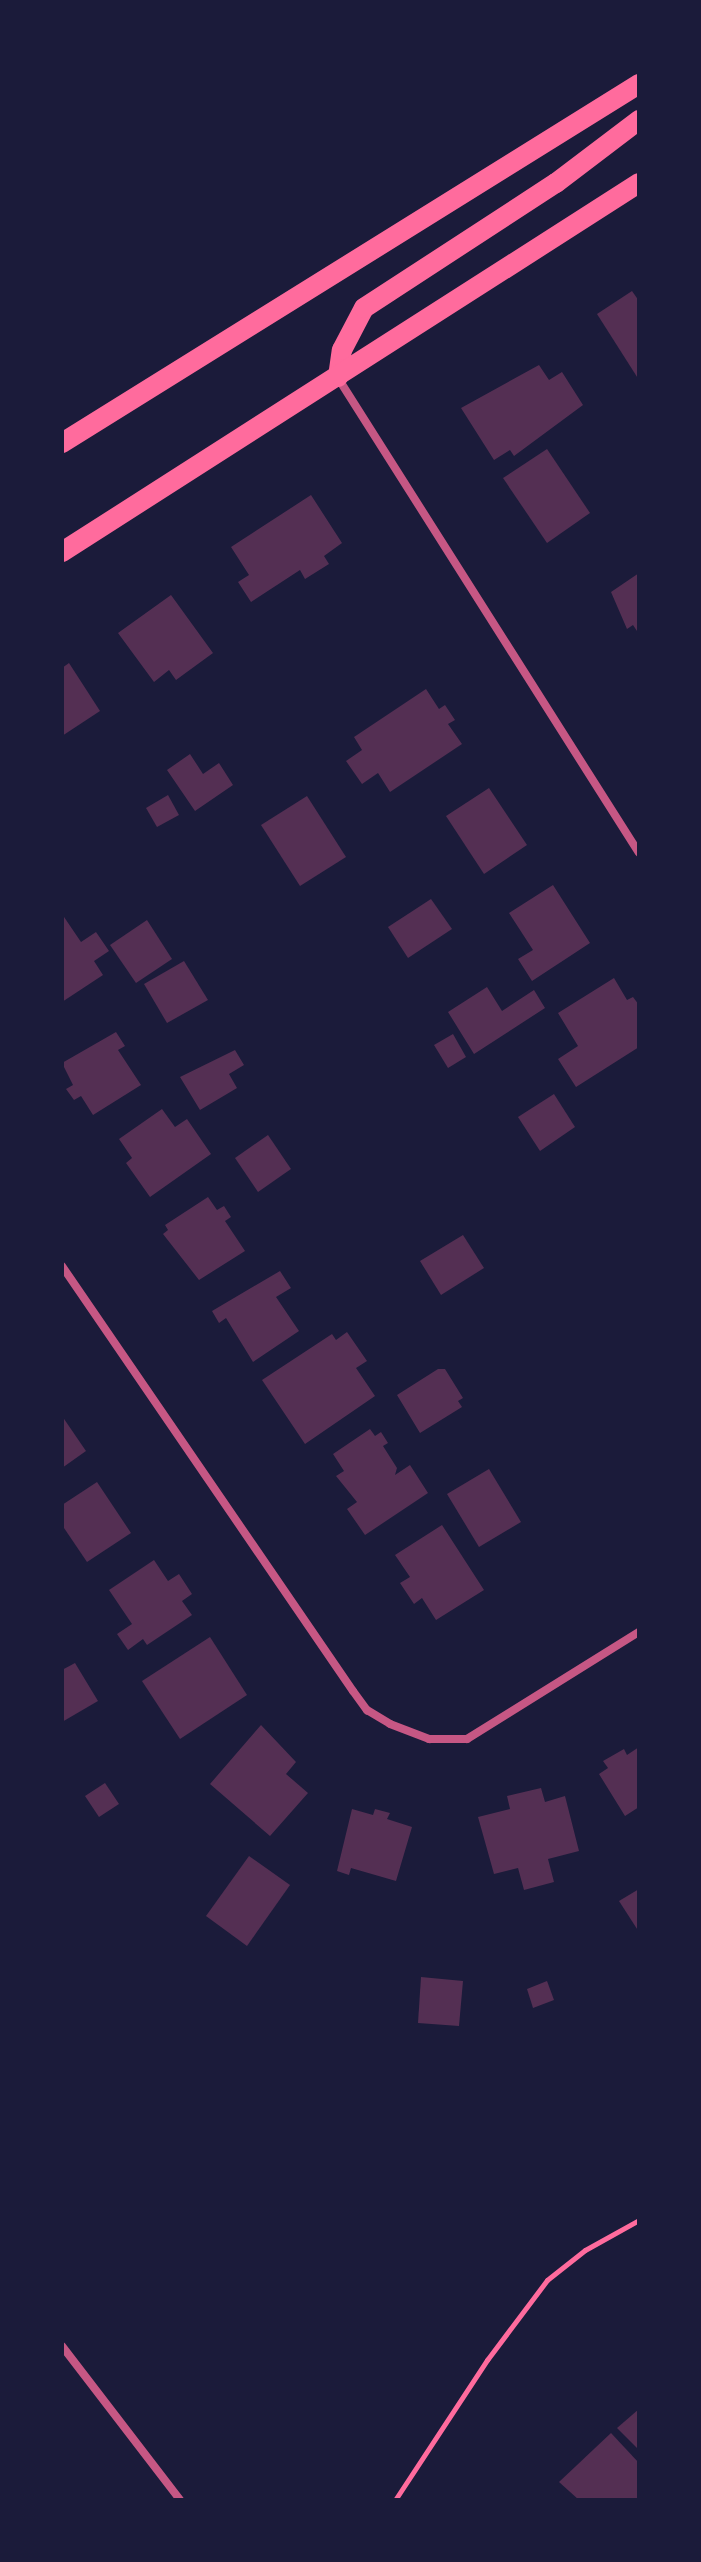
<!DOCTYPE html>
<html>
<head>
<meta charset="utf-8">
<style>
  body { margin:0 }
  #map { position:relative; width:701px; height:2562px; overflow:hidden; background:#1b1b3a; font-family:Commissioner,sans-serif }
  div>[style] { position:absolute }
  .building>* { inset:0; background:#542f53 }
  .path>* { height:5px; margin:-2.5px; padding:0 2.5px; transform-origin:2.5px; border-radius:2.5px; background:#ff6b9d }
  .minor>* { height:8px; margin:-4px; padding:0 4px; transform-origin:4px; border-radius:4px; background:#c65784 }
  .primary>* { height:20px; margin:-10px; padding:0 10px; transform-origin:10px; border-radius:10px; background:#ff6b9d }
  span { translate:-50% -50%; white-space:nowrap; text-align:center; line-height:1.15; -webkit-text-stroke:7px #1b1b3a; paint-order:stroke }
  .frame { position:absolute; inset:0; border:64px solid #1b1b3a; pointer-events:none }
</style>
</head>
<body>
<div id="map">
  <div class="building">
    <div style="clip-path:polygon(632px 291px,639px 301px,639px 380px,597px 314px)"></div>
    <div style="clip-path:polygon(539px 365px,549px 380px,562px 372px,583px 405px,514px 456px,510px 450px,494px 460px,461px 408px)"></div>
    <div style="clip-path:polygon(547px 449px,590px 513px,547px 543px,503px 478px)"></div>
    <div style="clip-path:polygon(311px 495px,342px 543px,324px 556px,329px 564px,305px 579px,300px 570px,251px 602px,238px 582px,249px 575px,231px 547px)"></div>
    <div style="clip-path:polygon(639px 573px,639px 634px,633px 625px,627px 629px,611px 592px)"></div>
    <div style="clip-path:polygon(171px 595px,213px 653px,176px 680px,169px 670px,154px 682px,118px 633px)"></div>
    <div style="clip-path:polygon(69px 663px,100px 711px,62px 736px,62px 668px)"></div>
    <div style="clip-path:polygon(426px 689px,439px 709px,445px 705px,455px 720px,448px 724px,462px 744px,390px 792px,378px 773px,362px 784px,346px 761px,362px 750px,354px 737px)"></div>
    <div style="clip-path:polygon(190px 754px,203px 774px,219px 763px,233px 785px,195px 811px,167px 770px)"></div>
    <div style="clip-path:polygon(489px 788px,527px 845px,484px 874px,446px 816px)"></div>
    <div style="clip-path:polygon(168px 795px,179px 815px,157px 827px,146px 808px)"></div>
    <div style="clip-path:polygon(307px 796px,346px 857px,300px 886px,261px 825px)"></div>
    <div style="clip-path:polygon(553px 885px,590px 943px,532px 981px,518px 959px,533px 950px,509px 913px)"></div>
    <div style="clip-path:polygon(431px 899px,452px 929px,408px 958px,388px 927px)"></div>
    <div style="clip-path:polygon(62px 914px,81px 942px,96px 932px,109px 951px,94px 961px,103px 975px,62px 1002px)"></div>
    <div style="clip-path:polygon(147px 920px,172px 959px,136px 983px,110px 945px)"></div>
    <div style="clip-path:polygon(184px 961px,208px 1000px,167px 1023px,144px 984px)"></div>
    <div style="clip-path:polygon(614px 978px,627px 1000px,633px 997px,639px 1005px,639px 1047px,576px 1087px,558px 1059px,578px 1046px,558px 1013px)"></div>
    <div style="clip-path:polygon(487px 987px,502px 1011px,534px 990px,545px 1008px,474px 1054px,448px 1012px)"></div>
    <div style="clip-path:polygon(116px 1032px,125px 1046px,118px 1050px,141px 1085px,93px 1115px,81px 1096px,74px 1100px,66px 1089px,73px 1085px,62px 1063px)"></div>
    <div style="clip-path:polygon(453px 1034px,466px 1057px,448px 1068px,434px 1045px)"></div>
    <div style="clip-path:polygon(235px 1050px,244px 1065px,229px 1074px,237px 1088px,200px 1110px,180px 1077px)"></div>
    <div style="clip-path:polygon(554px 1094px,575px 1127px,540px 1151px,518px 1117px)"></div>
    <div style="clip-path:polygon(162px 1109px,175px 1127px,187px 1119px,211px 1154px,150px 1197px,126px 1163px,132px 1158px,119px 1139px)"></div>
    <div style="clip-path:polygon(268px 1135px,291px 1169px,258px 1192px,235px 1158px)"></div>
    <div style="clip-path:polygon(208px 1197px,217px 1210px,224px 1206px,231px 1217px,225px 1221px,245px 1251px,199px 1280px,163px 1234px,168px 1230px,165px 1225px)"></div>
    <div style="clip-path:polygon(463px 1235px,484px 1268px,441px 1295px,420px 1261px)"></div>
    <div style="clip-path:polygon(280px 1271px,291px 1288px,276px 1297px,299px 1331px,253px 1362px,226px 1318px,219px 1323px,212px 1311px)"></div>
    <div style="clip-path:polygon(347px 1332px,367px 1361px,356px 1368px,375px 1396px,305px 1444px,262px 1380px,332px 1334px,336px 1340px)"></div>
    <div style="clip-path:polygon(438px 1369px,445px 1369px,463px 1398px,458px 1401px,462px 1407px,420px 1433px,397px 1395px)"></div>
    <div style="clip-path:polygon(62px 1416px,86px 1451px,62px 1468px)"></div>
    <div style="clip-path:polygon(370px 1429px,375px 1436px,381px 1432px,388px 1443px,383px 1446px,397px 1468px,395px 1475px,410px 1465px,428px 1493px,365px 1535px,347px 1509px,357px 1502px,336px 1476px,344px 1471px,333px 1454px)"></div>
    <div style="clip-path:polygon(489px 1469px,521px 1522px,479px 1547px,447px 1494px)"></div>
    <div style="clip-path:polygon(97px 1482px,131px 1533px,87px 1562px,62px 1525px,62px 1505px)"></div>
    <div style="clip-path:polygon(442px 1525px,484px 1590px,436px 1620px,422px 1598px,414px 1604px,400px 1583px,410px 1577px,395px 1555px)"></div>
    <div style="clip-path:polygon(154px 1560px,168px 1581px,179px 1574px,192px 1594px,182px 1601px,192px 1615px,147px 1645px,143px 1639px,128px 1650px,117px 1634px,132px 1624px,109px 1590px)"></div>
    <div style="clip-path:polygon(210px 1637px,247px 1695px,180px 1739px,142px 1681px)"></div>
    <div style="clip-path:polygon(75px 1663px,98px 1701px,62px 1722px,62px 1670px)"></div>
    <div style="clip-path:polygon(261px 1725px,296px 1762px,286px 1774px,308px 1793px,270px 1836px,210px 1784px)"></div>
    <div style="clip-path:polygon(639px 1747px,639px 1807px,625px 1816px,599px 1774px,608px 1768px,603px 1761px,624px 1749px,627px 1755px)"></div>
    <div style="clip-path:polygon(105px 1783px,119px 1804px,99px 1817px,85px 1796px)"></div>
    <div style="clip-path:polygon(541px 1788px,545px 1802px,565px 1796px,579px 1851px,548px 1859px,554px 1882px,524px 1890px,518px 1868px,494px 1874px,478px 1817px,510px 1809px,507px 1796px)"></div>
    <div style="clip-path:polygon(352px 1809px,373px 1815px,375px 1809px,390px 1813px,387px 1819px,412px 1827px,396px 1881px,351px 1868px,349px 1875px,337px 1871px)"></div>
    <div style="clip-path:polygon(249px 1856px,290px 1885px,247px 1946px,206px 1916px)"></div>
    <div style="clip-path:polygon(639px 1889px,639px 1932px,619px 1901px)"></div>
    <div style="clip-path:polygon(421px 1977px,463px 1981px,459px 2026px,418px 2023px)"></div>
    <div style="clip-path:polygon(547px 1981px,554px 2000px,533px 2008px,527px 1989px)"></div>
    <div style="clip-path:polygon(639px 2409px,639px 2450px,617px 2428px)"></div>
    <div style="clip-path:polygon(611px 2433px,639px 2463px,639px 2500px,579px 2500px,559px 2482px)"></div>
  </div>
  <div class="path">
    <div style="left:395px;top:2500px;width:168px;rotate:-56.7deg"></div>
    <div style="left:487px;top:2360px;width:100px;rotate:-53.1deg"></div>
    <div style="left:547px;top:2280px;width:48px;rotate:-38.3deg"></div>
    <div style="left:585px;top:2250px;width:62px;rotate:-29.1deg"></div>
  </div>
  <div class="minor">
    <div style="left:338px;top:378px;width:562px;rotate:57.64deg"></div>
    <div style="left:62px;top:1266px;width:515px;rotate:55.6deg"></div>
    <div style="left:353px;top:1691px;width:24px;rotate:54deg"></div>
    <div style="left:367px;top:1710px;width:27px;rotate:31deg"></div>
    <div style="left:390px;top:1724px;width:42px;rotate:21deg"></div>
    <div style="left:429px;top:1739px;width:38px"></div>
    <div style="left:467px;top:1739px;width:203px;rotate:-31.9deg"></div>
    <div style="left:62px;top:2346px;width:194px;rotate:52.5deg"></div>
  </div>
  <div class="primary">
    <div style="left:338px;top:377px;width:27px;rotate:-82deg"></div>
    <div style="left:342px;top:350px;width:47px;rotate:-62.4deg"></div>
    <div style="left:364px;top:308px;width:229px;rotate:-33.1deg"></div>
    <div style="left:556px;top:183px;width:104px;rotate:-37.2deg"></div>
    <div style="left:62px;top:443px;width:680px;rotate:-31.89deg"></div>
    <div style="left:62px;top:552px;width:685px;rotate:-32.6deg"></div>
  </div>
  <div class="frame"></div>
</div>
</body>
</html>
